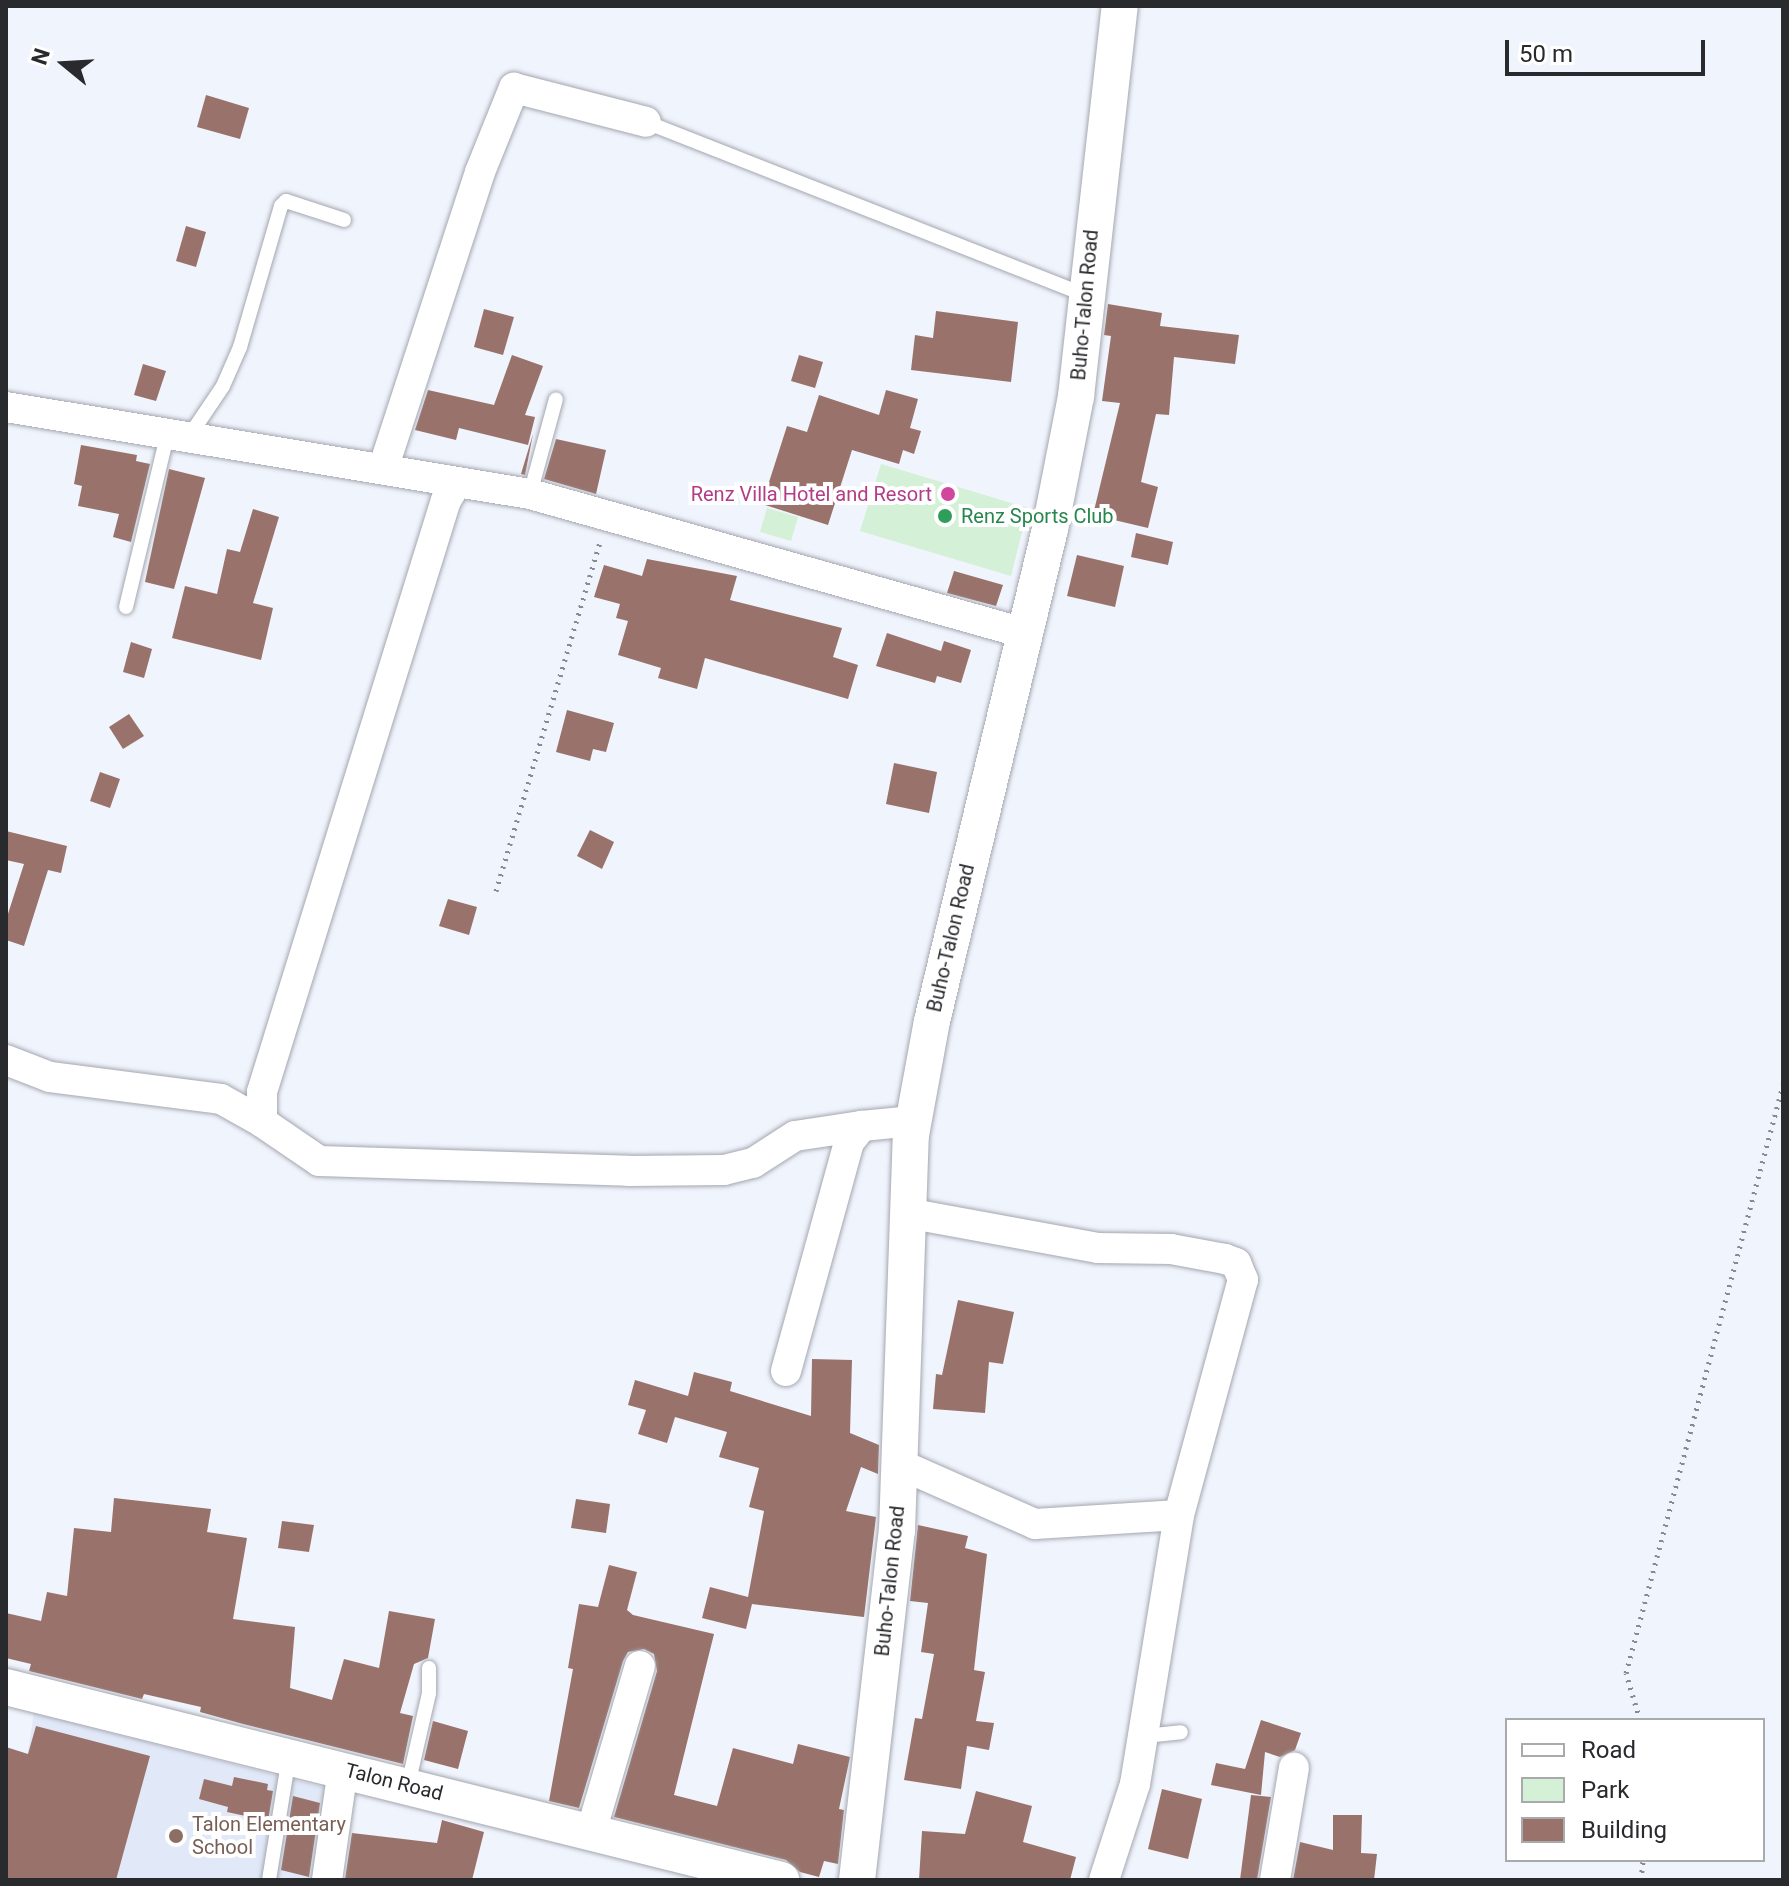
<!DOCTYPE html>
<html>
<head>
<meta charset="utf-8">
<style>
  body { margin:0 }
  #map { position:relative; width:1789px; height:1886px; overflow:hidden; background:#f0f4fd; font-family:Roboto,sans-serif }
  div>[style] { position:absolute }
  .built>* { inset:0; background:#e1e8f8 }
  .green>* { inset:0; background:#d4f0d6 }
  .building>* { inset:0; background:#98726b }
  .path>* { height:5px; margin-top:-2.5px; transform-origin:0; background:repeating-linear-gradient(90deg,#888a90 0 2px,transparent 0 8px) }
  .roads { filter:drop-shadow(0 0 2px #a4a7af) drop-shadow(0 0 2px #a4a7af) }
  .service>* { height:14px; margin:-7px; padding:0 7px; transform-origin:7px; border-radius:7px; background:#fff }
  .minor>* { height:30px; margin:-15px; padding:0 15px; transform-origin:15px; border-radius:15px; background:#fff }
  .tertiary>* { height:36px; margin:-18px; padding:0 18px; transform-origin:18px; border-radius:18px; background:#fff }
  .dots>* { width:22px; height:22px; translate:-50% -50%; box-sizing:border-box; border:4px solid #fff; border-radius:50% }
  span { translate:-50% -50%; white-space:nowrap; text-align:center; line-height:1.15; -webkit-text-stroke:8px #fff; paint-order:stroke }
  .street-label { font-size:20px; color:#292a2d }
  .hotel-label { font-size:20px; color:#b23c85 }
  .right { translate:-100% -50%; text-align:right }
  .leisure-label { font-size:20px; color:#27864d }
  .left { translate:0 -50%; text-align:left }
  .education-label { font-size:20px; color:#785e54 }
  .frame { position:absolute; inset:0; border:8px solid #292a2d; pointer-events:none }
  .legend { position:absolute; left:1505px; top:1718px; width:260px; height:144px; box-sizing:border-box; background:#fff; border:2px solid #a9aaab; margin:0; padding:10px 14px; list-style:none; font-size:24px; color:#292a2d }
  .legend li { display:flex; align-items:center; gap:16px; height:40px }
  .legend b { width:40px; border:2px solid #a9aaab }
  .north { position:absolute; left:24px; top:24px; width:80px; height:80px; -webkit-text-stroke:6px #fff; paint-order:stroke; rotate:288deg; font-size:22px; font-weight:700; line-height:32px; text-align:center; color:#292a2d }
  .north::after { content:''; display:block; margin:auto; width:28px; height:36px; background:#292a2d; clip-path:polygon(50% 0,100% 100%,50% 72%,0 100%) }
  .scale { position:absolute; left:1505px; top:40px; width:200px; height:36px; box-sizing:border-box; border:4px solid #292a2d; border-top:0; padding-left:10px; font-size:24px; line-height:28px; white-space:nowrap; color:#292a2d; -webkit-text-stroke:6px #fff; paint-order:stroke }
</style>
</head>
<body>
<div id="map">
  <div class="built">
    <div style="clip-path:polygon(34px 1713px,345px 1793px,332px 1880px,7px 1880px)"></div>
  </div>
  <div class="green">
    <div style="clip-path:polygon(881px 464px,1028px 508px,1011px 576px,860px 531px)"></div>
    <div style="clip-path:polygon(767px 508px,798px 517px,791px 541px,760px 532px)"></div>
  </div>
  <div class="building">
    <div style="clip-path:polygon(206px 95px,249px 108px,240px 139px,197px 127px)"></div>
    <div style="clip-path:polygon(186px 226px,206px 232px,196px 267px,176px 261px)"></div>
    <div style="clip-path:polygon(1108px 304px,1162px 313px,1160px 326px,1239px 335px,1235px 364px,1174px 357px,1169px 415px,1156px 414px,1141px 482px,1158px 487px,1148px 528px,1093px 515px,1120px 403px,1102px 401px,1111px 336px,1104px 335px)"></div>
    <div style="clip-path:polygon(484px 309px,514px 317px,503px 355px,474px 347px)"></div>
    <div style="clip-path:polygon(936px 311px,1018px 322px,1011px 382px,911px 370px,915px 335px,933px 338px)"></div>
    <div style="clip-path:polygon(512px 355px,543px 366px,525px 415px,535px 417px,528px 445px,459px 428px,456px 440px,415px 430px,428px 390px,494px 405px)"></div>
    <div style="clip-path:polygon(799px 355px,823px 362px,815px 388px,791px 381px)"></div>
    <div style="clip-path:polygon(143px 364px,166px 371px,156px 401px,134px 395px)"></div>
    <div style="clip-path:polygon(886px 390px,918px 399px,910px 428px,921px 431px,914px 454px,903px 450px,899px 464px,852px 450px,828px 525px,762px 504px,787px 426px,807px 432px,819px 395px,879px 415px)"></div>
    <div style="clip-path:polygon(533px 434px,525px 475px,521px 474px)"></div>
    <div style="clip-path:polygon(556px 439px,606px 450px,596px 494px,544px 479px)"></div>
    <div style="clip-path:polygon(81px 445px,137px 455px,136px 461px,150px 464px,131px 542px,113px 537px,119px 514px,78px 506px,82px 486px,74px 484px)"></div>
    <div style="clip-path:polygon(169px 469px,205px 478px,174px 589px,145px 582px)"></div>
    <div style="clip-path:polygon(253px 509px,279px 517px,253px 603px,273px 608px,261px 660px,172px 638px,185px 586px,217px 594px,227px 549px,240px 552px)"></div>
    <div style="clip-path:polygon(1136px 533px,1173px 542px,1168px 565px,1131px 557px)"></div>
    <div style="clip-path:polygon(1077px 555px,1124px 566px,1115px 607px,1067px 596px)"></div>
    <div style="clip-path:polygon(647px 559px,737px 576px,730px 600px,842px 628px,833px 657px,858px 665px,848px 699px,705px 658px,697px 689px,658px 678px,661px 668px,618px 655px,628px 621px,616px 618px,620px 604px,594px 597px,604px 565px,642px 576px)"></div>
    <div style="clip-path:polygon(954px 571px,1003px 585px,996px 606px,947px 593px)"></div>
    <div style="clip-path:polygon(887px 633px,941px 651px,944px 641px,971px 650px,961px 683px,937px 676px,935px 683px,876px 666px)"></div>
    <div style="clip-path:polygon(131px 642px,152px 649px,144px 678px,123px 672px)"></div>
    <div style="clip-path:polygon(567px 710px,614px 723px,606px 752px,593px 749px,590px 761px,556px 752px)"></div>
    <div style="clip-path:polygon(129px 714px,144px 736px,123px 749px,109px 727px)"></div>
    <div style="clip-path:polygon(894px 763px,937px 772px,929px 813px,886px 804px)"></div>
    <div style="clip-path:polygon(100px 772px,120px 779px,110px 808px,90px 801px)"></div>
    <div style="clip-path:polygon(590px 830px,614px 842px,602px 869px,577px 856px)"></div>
    <div style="clip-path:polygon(6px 831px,67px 846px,61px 873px,48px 870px,24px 946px,6px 940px,6px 920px,24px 864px,6px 860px)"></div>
    <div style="clip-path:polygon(448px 899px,477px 907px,469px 935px,439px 926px)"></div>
    <div style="clip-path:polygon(958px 1300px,1014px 1312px,1003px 1364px,989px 1362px,985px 1413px,933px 1409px,936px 1374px,942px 1375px)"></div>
    <div style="clip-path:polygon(812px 1359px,852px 1360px,850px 1433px,879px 1445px,878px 1474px,861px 1467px,846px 1511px,876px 1517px,864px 1617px,752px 1604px,746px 1629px,702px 1618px,710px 1587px,748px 1597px,764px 1511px,749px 1507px,759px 1468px,719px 1457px,727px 1432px,675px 1417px,667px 1443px,638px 1434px,646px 1410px,628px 1405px,635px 1380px,688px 1396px,694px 1372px,732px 1382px,730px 1391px,811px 1416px)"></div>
    <div style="clip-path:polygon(114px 1498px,211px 1509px,207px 1532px,247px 1538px,233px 1619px,295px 1627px,290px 1688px,332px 1700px,344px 1659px,379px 1668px,389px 1611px,435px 1619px,428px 1658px,414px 1664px,400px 1713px,413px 1716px,403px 1764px,243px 1724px,200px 1712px,201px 1707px,144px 1694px,142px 1699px,29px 1671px,31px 1664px,6px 1658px,6px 1613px,41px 1621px,47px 1592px,67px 1596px,74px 1528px,111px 1532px)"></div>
    <div style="clip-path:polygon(576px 1499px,610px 1504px,606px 1533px,571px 1528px)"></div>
    <div style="clip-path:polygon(282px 1521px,314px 1525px,309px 1552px,278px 1548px)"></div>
    <div style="clip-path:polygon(918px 1525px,968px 1536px,965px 1548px,987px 1554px,974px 1670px,985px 1672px,976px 1721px,994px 1723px,989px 1750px,967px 1746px,961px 1789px,904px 1780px,915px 1718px,922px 1719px,934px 1654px,921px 1652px,928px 1603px,910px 1601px)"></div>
    <div style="clip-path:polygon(609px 1565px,637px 1572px,627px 1610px,633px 1615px,714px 1634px,674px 1795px,717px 1806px,733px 1748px,793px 1764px,798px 1744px,850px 1757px,839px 1809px,844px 1810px,838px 1864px,824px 1861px,819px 1877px,800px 1872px,786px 1860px,614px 1817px,657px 1671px,654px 1654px,644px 1649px,628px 1652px,623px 1661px,579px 1808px,549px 1801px,573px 1669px,568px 1668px,579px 1604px,598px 1607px)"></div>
    <div style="clip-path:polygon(1261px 1720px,1301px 1733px,1295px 1750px,1280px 1757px,1265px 1752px,1261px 1795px,1211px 1785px,1216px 1763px,1245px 1769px)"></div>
    <div style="clip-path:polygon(433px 1721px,468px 1731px,458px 1769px,424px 1760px)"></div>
    <div style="clip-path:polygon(36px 1726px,150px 1756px,116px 1880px,6px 1880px,6px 1747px,28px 1754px)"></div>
    <div style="clip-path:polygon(234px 1777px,268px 1784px,267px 1790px,273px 1791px,268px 1821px,227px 1812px,228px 1807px,199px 1799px,204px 1779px,232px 1786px)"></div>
    <div style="clip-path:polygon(1162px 1789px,1202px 1799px,1188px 1859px,1148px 1849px)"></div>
    <div style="clip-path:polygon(976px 1791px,1032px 1806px,1023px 1842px,1076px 1857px,1070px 1880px,919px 1880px,922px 1831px,965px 1834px)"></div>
    <div style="clip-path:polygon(1251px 1795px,1271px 1797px,1257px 1880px,1240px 1880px)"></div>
    <div style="clip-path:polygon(293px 1796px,320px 1803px,309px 1877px,281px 1870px)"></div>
    <div style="clip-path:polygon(1333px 1815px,1362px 1815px,1361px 1853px,1377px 1854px,1374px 1880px,1293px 1880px,1300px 1842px,1333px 1850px)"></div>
    <div style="clip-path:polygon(442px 1820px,484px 1832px,472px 1880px,345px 1879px,352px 1833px,437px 1843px)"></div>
  </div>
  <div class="path">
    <div style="left:496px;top:891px;width:367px;rotate:-73.4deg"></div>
    <div style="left:1640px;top:1720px;width:49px;rotate:-106.6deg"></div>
    <div style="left:1626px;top:1673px;width:609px;rotate:-75.05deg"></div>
    <div style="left:1641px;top:1880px;width:20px;rotate:-84deg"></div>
  </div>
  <div class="roads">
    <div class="service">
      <div style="left:646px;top:122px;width:472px;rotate:21.5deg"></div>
      <div style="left:190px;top:435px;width:59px;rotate:-56deg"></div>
      <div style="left:223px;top:386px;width:43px;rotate:-66.4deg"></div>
      <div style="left:240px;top:347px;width:147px;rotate:-73.8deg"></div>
      <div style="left:281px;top:206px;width:7px;rotate:-45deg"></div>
      <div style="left:286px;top:201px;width:61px;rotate:18.1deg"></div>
      <div style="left:530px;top:494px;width:98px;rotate:-74.7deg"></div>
      <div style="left:126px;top:607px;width:180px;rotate:-76.5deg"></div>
      <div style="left:1145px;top:1736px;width:36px;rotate:-6deg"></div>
      <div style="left:408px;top:1785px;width:94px;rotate:-77.1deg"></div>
      <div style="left:429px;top:1693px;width:25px;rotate:-90deg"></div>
      <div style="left:269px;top:1880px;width:126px;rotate:-80.8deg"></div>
    </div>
    <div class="minor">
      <div style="left:6px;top:407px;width:531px;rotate:9.43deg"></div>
      <div style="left:530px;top:494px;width:513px;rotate:15.72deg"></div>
      <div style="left:383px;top:469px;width:312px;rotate:-71.9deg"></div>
      <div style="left:480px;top:172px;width:91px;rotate:-68deg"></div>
      <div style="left:514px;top:88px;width:136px;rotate:14.4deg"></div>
      <div style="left:457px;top:482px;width:21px;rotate:121deg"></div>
      <div style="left:446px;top:500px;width:620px;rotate:107.27deg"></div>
      <div style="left:262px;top:1092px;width:30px;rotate:90deg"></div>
      <div style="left:262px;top:1122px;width:69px;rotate:34.4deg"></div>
      <div style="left:319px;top:1161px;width:310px;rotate:1.8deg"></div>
      <div style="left:629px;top:1171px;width:95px;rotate:-0.6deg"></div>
      <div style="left:724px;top:1170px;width:30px;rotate:-14deg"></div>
      <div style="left:753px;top:1163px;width:50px;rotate:-32.7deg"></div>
      <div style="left:795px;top:1136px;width:68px;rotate:-8.5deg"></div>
      <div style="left:6px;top:1060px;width:47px;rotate:21.1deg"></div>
      <div style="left:50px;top:1077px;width:172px;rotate:7.3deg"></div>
      <div style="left:221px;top:1099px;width:47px;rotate:29.3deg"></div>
      <div style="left:786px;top:1371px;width:238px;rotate:-74.6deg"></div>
      <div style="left:849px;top:1142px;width:21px;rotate:-51deg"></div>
      <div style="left:862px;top:1126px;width:51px;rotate:-5.6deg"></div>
      <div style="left:899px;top:1464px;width:149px;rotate:23.8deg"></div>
      <div style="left:1035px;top:1524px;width:144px;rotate:-3.6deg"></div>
      <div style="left:1179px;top:1515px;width:244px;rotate:-74.8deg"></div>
      <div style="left:1243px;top:1280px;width:18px;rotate:-112deg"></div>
      <div style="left:1236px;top:1263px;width:12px;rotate:-160deg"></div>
      <div style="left:1225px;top:1259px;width:55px;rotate:-169.5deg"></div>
      <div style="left:1171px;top:1249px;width:73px;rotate:-179.2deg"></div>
      <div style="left:1098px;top:1248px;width:193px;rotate:-169.6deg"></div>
      <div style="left:591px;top:1832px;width:173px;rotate:-73.6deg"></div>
      <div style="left:327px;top:1880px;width:112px;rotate:-81.8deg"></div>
      <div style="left:1104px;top:1880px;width:101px;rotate:-72.1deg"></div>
      <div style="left:1135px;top:1784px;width:273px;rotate:-80.7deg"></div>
      <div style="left:1275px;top:1880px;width:114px;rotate:-80.4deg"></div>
    </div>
    <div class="tertiary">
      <div style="left:6px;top:1687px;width:799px;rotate:13.98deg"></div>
      <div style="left:857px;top:1880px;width:351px;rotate:-83.5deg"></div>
      <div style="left:897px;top:1531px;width:396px;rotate:-88deg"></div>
      <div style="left:911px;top:1135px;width:116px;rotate:-79.6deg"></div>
      <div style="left:932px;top:1021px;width:506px;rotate:-76.51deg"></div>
      <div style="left:1050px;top:529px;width:136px;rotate:-78.9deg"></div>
      <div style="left:1076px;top:396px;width:392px;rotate:-83.6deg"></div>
    </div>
  </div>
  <div class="dots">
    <div style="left:948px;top:494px;background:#d1479c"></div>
    <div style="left:945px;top:516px;background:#2e9e5b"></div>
    <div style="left:176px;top:1836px;background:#8d6e63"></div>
  </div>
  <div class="street-label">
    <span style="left:1085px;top:305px;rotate:-85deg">Buho-Talon Road</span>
    <span style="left:951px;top:938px;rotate:-77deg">Buho-Talon Road</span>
    <span style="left:890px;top:1581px;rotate:-84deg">Buho-Talon Road</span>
    <span style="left:394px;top:1782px;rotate:14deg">Talon Road</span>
  </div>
  <div class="hotel-label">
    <span class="right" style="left:932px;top:494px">Renz Villa Hotel and Resort</span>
  </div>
  <div class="leisure-label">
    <span class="left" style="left:961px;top:516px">Renz Sports Club</span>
  </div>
  <div class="education-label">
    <span class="left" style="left:192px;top:1836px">Talon Elementary<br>School</span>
  </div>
  <div class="frame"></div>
  <ul class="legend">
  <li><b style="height:10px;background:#fff"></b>Road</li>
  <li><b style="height:22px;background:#d4f0d6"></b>Park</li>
  <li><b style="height:22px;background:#98726b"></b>Building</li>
  </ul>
  <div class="north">N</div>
  <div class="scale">50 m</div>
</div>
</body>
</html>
